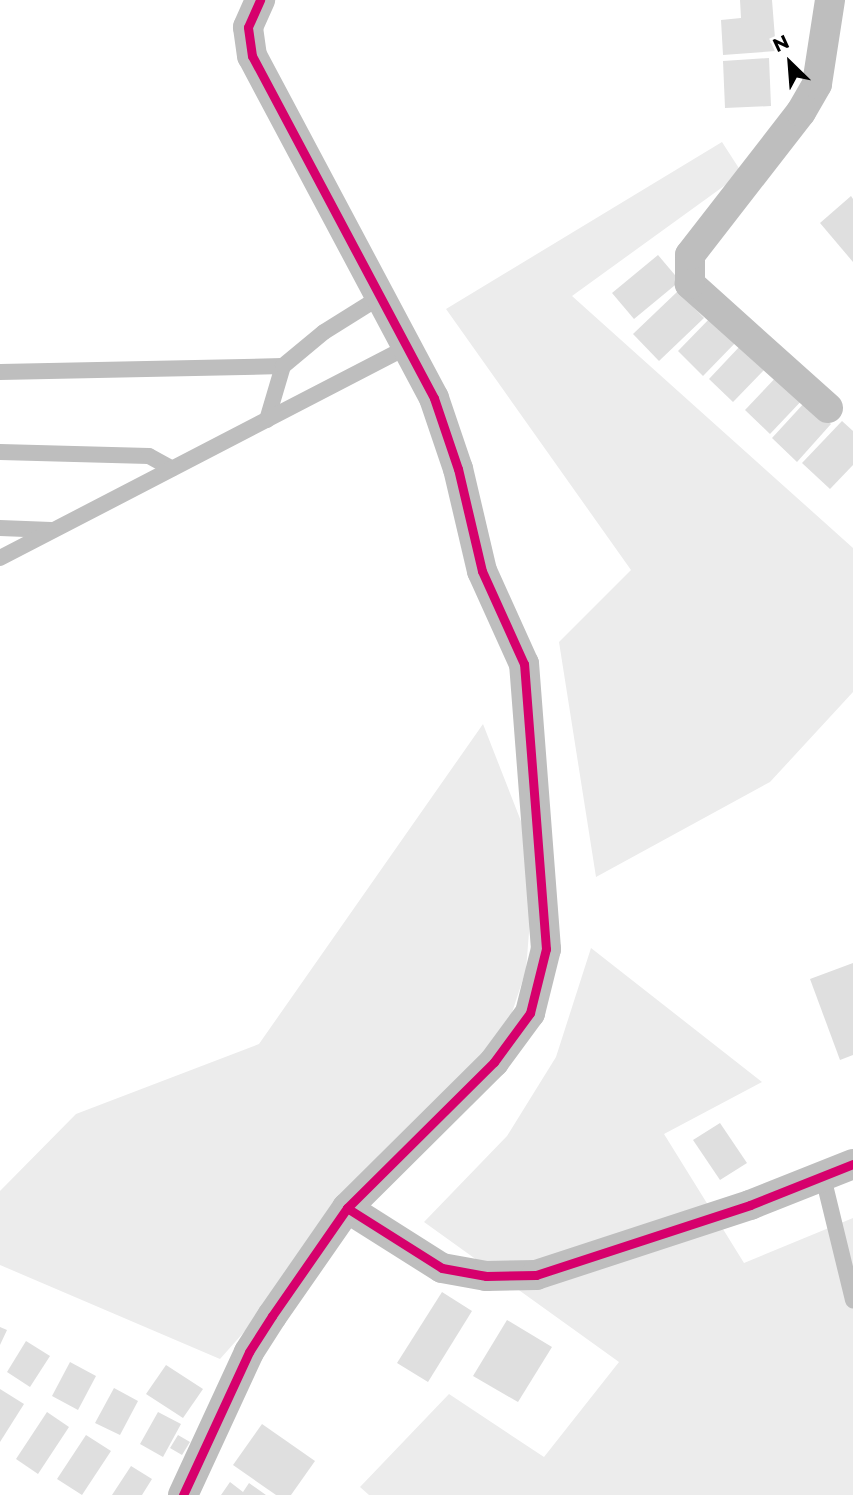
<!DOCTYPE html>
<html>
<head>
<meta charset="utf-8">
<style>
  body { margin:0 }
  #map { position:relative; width:853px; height:1495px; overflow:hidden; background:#fff; font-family:Montserrat,sans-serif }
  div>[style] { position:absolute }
  .green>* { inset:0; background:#ececec }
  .building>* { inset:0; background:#dfdfdf }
  .service>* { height:16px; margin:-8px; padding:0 8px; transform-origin:8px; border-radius:8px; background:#bebebe }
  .minor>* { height:30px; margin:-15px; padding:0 15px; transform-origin:15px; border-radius:15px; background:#bebebe }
  .cycleway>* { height:9px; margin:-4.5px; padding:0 4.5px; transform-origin:4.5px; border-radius:4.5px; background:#d6006c }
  span { translate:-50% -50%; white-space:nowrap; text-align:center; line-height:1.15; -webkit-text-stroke:6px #fff; paint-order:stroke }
  .north { position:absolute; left:755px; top:28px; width:70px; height:70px; -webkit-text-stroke:5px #fff; paint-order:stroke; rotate:335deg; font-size:19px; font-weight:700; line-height:28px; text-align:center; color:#000 }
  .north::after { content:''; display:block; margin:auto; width:24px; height:32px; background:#000; clip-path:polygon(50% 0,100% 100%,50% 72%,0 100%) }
</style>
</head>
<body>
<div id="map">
  <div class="green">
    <div style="clip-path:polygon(722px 142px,742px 173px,572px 296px,853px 548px,853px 692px,770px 782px,596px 877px,559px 642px,631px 570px,446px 309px)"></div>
    <div style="clip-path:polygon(483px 724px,535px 857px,526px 970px,503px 1040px,220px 1359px,0 1265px,0 1191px,76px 1114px,259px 1044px)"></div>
    <div style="clip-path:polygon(591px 948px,762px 1082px,664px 1134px,744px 1263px,853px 1218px,853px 1495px,369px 1495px,360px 1487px,449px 1394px,544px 1457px,619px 1362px,424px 1222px,507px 1136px,556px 1057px)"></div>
  </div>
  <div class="building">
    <div style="clip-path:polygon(740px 0,772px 0,776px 51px,723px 55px,721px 20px,741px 18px)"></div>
    <div style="clip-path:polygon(769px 58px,771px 106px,725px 108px,723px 61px)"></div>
    <div style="clip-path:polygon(851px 196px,853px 199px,853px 262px,820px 223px)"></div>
    <div style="clip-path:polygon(658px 255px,680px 281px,634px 319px,612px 293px)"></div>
    <div style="clip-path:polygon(678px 291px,704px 318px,659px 361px,633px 334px)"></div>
    <div style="clip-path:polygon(713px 315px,738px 340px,703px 376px,678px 351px)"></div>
    <div style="clip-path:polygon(741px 345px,765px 369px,733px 402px,709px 379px)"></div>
    <div style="clip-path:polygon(781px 372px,806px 396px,770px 434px,745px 410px)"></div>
    <div style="clip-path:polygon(806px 401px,831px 424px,797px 462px,772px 438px)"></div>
    <div style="clip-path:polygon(842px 421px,853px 431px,853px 465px,830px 489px,802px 463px)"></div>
    <div style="clip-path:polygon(853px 963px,853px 1055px,840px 1060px,810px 979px)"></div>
    <div style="clip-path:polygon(720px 1123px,747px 1163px,720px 1180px,693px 1140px)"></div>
    <div style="clip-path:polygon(442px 1292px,472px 1311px,428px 1382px,397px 1363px)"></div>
    <div style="clip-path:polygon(507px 1320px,552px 1347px,518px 1402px,473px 1376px)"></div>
    <div style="clip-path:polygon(0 1327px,7px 1330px,0 1345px)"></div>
    <div style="clip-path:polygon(26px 1341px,50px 1356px,30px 1387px,7px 1372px)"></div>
    <div style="clip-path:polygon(70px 1362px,96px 1376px,78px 1410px,52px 1396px)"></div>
    <div style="clip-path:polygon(166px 1365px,203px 1389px,183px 1418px,146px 1394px)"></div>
    <div style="clip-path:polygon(114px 1388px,138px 1401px,120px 1435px,95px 1423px)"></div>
    <div style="clip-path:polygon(0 1389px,24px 1404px,0 1442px)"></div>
    <div style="clip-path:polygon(47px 1412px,69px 1427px,38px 1474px,16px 1459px)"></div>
    <div style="clip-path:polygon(158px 1412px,181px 1424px,163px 1457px,140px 1444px)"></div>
    <div style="clip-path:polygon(262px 1424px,315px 1461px,291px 1495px,276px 1495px,233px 1465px)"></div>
    <div style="clip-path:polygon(86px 1435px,111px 1451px,82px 1495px,57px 1479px)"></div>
    <div style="clip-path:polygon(178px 1435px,190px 1442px,182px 1455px,170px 1448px)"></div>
    <div style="clip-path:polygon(131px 1466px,152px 1479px,142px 1495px,112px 1495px)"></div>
    <div style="clip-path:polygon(230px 1482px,243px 1492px,249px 1483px,266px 1495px,221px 1495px)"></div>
  </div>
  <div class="service">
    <div style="left:0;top:372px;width:283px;rotate:-1.2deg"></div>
    <div style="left:267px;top:420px;width:56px;rotate:-73.5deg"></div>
    <div style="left:283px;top:366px;width:53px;rotate:-39.7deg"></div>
    <div style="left:324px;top:332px;width:66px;rotate:-32deg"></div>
    <div style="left:0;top:452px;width:149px;rotate:1.5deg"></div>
    <div style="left:149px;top:456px;width:26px;rotate:29deg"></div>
    <div style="left:0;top:528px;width:51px;rotate:2.2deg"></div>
    <div style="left:0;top:558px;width:458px;rotate:-27.4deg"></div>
    <div style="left:823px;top:1177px;width:127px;rotate:76.3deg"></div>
  </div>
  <div class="minor">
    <div style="left:828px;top:408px;width:186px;rotate:-138.1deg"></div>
    <div style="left:690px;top:284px;width:29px;rotate:-90deg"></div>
    <div style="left:690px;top:255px;width:181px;rotate:-52.2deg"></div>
    <div style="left:801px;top:112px;width:32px;rotate:-60deg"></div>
    <div style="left:817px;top:84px;width:85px;rotate:-81.2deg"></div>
    <div style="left:347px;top:1208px;width:112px;rotate:32.3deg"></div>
    <div style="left:442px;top:1268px;width:45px;rotate:10.3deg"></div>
    <div style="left:486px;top:1276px;width:50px;rotate:-1.1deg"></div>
    <div style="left:536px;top:1275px;width:225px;rotate:-18.1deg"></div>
    <div style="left:750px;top:1205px;width:111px;rotate:-21.7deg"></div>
    <div style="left:183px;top:1495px;width:157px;rotate:-65.2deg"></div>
    <div style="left:249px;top:1352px;width:43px;rotate:-57.4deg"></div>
    <div style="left:272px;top:1316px;width:131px;rotate:-55.2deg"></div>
    <div style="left:347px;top:1208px;width:207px;rotate:-44.8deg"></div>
    <div style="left:494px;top:1062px;width:61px;rotate:-53.7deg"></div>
    <div style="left:530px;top:1013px;width:66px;rotate:-76deg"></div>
    <div style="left:546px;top:949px;width:286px;rotate:-94.4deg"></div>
    <div style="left:524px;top:664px;width:102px;rotate:-114.3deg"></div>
    <div style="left:482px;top:571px;width:105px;rotate:-103.2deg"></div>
    <div style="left:458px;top:469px;width:75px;rotate:-108.7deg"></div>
    <div style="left:434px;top:398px;width:387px;rotate:-118deg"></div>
    <div style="left:252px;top:56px;width:29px;rotate:-98deg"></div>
    <div style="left:248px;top:27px;width:30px;rotate:-66deg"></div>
  </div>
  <div class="cycleway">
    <div style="left:347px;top:1208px;width:112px;rotate:32.3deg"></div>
    <div style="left:442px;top:1268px;width:45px;rotate:10.3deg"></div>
    <div style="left:486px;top:1276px;width:50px;rotate:-1.1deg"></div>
    <div style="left:536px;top:1275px;width:225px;rotate:-18.1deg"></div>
    <div style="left:750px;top:1205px;width:111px;rotate:-21.7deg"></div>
    <div style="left:183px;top:1495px;width:157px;rotate:-65.2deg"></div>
    <div style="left:249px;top:1352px;width:43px;rotate:-57.4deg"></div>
    <div style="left:272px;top:1316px;width:131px;rotate:-55.2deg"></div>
    <div style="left:347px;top:1208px;width:207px;rotate:-44.8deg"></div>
    <div style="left:494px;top:1062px;width:61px;rotate:-53.7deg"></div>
    <div style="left:530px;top:1013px;width:66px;rotate:-76deg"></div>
    <div style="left:546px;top:949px;width:286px;rotate:-94.4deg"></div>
    <div style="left:524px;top:664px;width:102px;rotate:-114.3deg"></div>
    <div style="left:482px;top:571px;width:105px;rotate:-103.2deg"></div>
    <div style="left:458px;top:469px;width:75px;rotate:-108.7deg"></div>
    <div style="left:434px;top:398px;width:387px;rotate:-118deg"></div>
    <div style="left:252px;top:56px;width:29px;rotate:-98deg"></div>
    <div style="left:248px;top:27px;width:30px;rotate:-66deg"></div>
  </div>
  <div class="north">N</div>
</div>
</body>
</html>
